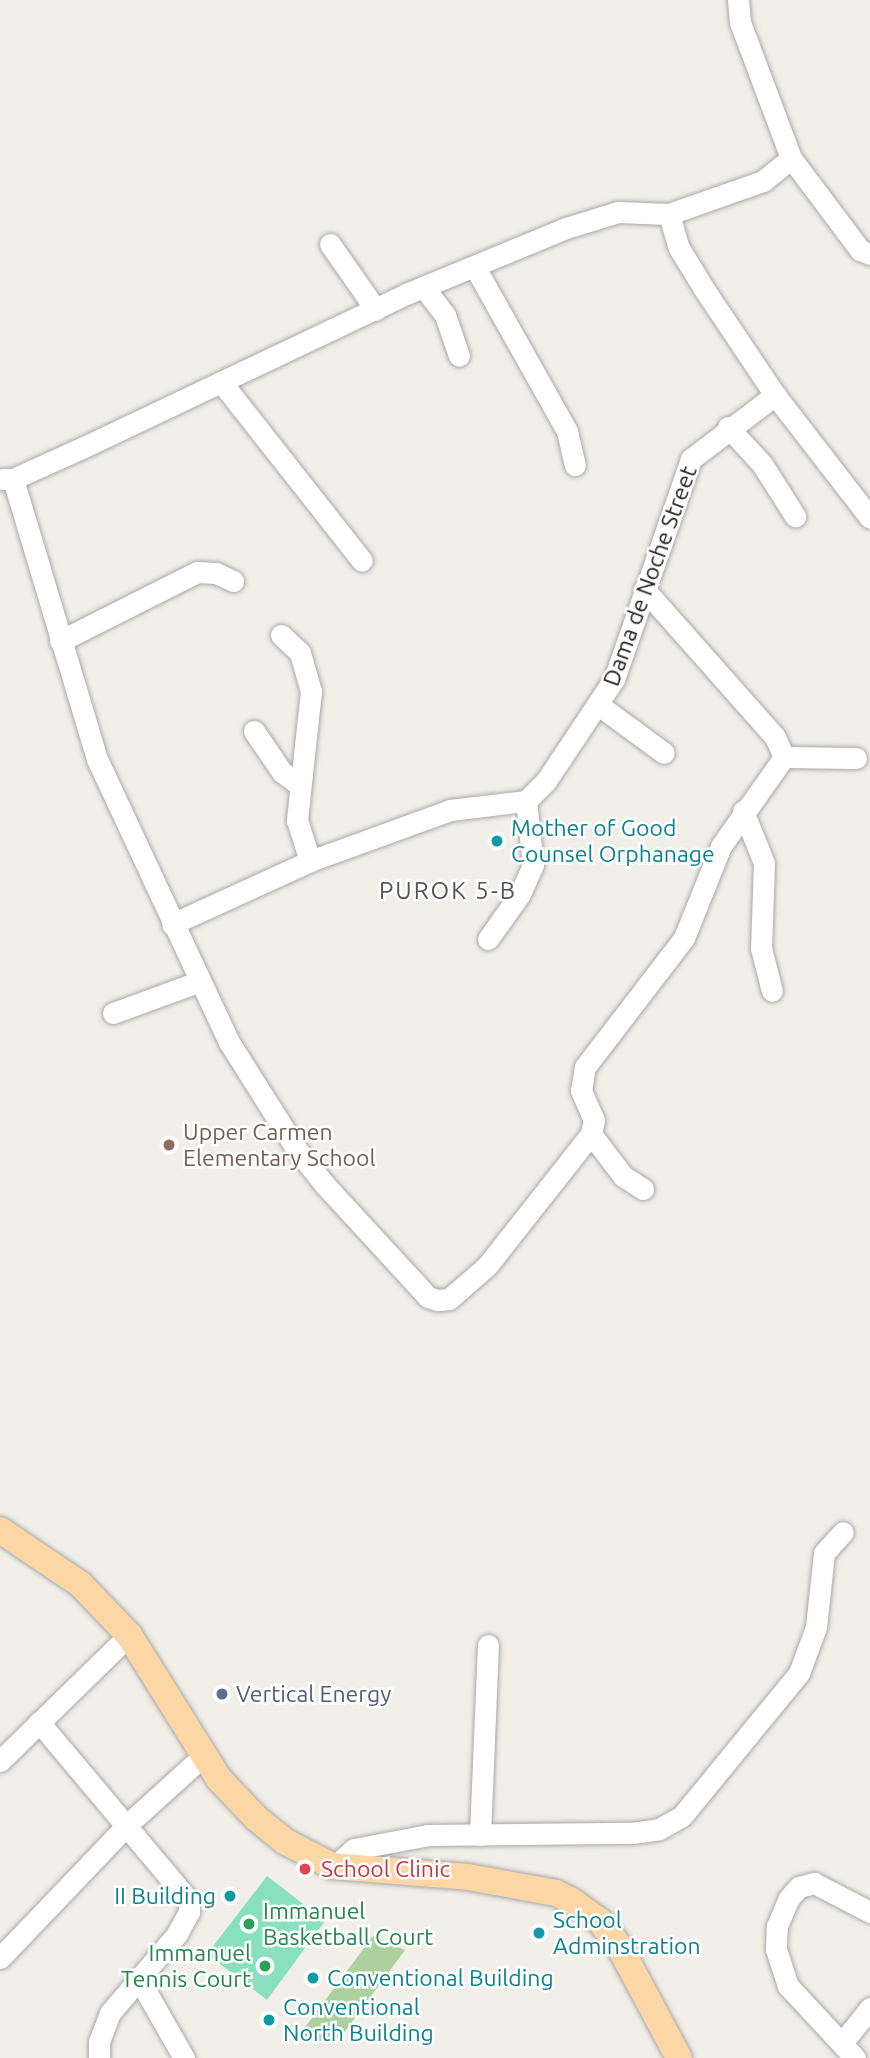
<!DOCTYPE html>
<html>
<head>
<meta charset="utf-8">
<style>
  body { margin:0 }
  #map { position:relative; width:870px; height:2058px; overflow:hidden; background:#f2efe9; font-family:Ubuntu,sans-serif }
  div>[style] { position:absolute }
  .forest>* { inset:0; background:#add19e }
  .pitch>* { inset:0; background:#88e0be }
  .roads { filter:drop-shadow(0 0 2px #a9a9a9) drop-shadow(0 0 2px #a9a9a9) }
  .minor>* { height:21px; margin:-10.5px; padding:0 10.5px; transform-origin:10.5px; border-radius:10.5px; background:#fff }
  .major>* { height:26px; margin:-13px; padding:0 13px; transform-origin:13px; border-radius:13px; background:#fcd6a4 }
  .dots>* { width:19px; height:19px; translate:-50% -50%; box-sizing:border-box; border:4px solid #fff; border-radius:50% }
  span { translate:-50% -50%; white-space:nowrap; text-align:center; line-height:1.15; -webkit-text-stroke:5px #fff; paint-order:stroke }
  .street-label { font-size:23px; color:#222 }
  .culture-label { font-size:23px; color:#0d838f }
  .left { translate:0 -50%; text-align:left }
  .right { translate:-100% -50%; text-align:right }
  .education-label { font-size:23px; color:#785e54 }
  .service-label { font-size:23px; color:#4e5e75 }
  .health-label { font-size:23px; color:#be3a42 }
  .leisure-label { font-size:23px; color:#27864d }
  .neighbourhood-label { font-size:24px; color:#555; letter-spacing:2px }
</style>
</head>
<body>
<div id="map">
  <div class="forest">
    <div style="clip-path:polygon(373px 1936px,405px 1950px,340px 2038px,311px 2042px,300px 2034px)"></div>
  </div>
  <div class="pitch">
    <div style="clip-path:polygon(267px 1876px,325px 1921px,267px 2000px,207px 1954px)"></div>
  </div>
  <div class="roads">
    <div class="minor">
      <div style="left:791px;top:158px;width:115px;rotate:53.1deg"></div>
      <div style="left:860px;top:250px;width:11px;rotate:22deg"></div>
      <div style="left:669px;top:214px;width:35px;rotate:74deg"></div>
      <div style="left:679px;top:248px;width:48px;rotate:58.6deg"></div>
      <div style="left:704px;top:289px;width:128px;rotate:56.2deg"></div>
      <div style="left:775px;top:395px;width:155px;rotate:52.3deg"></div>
      <div style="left:330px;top:244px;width:80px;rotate:55.1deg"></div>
      <div style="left:476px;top:269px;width:186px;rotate:60.7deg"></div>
      <div style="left:567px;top:431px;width:35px;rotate:77deg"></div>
      <div style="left:424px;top:288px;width:34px;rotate:52deg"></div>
      <div style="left:445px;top:315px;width:43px;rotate:71.1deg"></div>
      <div style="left:222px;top:383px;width:226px;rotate:51.8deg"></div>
      <div style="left:728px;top:427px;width:50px;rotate:47.4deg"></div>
      <div style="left:762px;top:464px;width:62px;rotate:57.6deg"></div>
      <div style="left:2px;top:479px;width:11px"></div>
      <div style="left:13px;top:479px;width:78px;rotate:-24.3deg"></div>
      <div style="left:84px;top:447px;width:357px;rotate:-25.4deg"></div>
      <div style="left:406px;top:294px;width:173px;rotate:-22.4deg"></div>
      <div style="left:566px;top:228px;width:54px;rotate:-17.1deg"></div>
      <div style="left:618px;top:212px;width:51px;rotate:2.2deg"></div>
      <div style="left:669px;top:214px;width:100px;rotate:-19.3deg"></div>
      <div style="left:763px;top:181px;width:36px;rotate:-39deg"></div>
      <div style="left:791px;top:158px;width:145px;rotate:-110.6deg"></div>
      <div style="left:740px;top:22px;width:22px;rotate:-95deg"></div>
      <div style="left:13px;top:479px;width:292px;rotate:73.3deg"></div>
      <div style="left:97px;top:759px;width:312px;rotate:65deg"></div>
      <div style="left:229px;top:1042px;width:124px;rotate:57.8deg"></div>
      <div style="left:295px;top:1147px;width:48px;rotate:51.7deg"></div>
      <div style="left:325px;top:1185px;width:152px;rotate:47.4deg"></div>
      <div style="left:428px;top:1297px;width:10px;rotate:17deg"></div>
      <div style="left:438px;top:1300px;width:11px;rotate:-5deg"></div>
      <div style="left:449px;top:1299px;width:50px;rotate:-41deg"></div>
      <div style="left:487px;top:1266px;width:168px;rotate:-51.8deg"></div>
      <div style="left:591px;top:1134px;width:14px;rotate:-78deg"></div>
      <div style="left:594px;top:1120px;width:32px;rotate:-114deg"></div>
      <div style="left:581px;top:1091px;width:24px;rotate:-81deg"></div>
      <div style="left:585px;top:1067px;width:163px;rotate:-52.5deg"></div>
      <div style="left:684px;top:938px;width:99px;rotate:-68.1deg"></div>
      <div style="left:721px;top:846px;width:109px;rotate:-54.7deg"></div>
      <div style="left:644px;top:589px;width:198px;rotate:48.5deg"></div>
      <div style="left:775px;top:737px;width:22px;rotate:66deg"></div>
      <div style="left:784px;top:757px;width:72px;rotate:0.8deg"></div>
      <div style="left:281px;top:635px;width:26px;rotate:43deg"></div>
      <div style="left:300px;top:653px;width:40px;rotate:74deg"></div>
      <div style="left:311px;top:691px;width:130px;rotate:96.2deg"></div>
      <div style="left:297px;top:820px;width:43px;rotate:72.4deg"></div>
      <div style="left:60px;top:641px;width:153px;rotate:-26.7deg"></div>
      <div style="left:197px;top:572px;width:19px;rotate:3deg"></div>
      <div style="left:216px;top:573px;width:19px;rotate:25deg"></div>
      <div style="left:600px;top:706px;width:79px;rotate:36.3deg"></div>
      <div style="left:254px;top:731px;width:50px;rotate:55.7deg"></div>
      <div style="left:282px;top:772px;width:21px;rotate:37deg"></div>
      <div style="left:743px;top:811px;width:56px;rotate:68deg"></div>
      <div style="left:764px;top:863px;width:85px;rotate:92deg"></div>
      <div style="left:761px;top:948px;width:44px;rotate:75.7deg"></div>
      <div style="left:172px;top:924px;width:152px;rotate:-24.5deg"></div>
      <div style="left:310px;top:861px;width:149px;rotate:-20deg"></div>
      <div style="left:450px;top:810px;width:77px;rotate:-6.8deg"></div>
      <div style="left:526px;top:801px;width:28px;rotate:-45deg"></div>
      <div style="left:546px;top:781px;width:123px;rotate:-56.3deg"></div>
      <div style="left:614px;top:679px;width:233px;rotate:-70.7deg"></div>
      <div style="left:691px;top:459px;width:106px;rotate:-37.3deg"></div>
      <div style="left:488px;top:939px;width:55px;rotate:-54.6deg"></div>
      <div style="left:520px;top:894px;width:32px;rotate:-66deg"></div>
      <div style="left:533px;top:865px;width:64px;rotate:-96.2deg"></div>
      <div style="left:113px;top:1013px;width:90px;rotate:-20deg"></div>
      <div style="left:591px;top:1134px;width:53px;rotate:52.7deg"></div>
      <div style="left:623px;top:1176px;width:24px;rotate:33deg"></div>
      <div style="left:39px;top:1722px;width:234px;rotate:50deg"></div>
      <div style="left:189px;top:1901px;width:11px;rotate:90deg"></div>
      <div style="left:189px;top:1912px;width:25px;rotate:119deg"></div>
      <div style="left:177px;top:1934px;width:104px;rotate:130.3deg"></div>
      <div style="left:110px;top:2013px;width:30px;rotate:111deg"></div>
      <div style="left:99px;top:2041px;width:17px;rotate:90deg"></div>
      <div style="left:0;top:1761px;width:180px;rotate:-44.3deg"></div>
      <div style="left:480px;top:1835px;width:190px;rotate:-87.6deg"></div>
      <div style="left:335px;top:1866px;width:25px;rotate:-42deg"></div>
      <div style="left:354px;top:1849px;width:75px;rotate:-10.7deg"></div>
      <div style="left:428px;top:1835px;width:204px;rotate:-0.6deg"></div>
      <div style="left:632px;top:1833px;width:27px;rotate:-8deg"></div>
      <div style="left:659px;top:1829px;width:26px;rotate:-29deg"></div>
      <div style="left:682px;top:1816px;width:185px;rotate:-50.7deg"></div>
      <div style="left:799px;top:1673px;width:49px;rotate:-69.7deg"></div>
      <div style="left:816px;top:1627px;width:74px;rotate:-83.8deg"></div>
      <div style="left:824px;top:1553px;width:28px;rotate:-48deg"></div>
      <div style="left:0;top:1958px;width:185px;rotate:-46.3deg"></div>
      <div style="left:128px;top:1824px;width:101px;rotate:-42.2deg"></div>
      <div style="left:140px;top:1981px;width:89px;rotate:60.3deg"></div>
      <div style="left:842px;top:2043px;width:45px;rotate:-51.3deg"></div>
      <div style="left:855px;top:2058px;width:98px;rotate:-132.9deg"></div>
      <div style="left:788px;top:1986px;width:39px;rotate:-108deg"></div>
      <div style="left:776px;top:1949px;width:23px;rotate:-88deg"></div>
      <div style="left:777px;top:1926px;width:30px;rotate:-67deg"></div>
      <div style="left:789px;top:1898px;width:15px;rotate:-48deg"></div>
      <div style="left:799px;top:1887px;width:16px;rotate:-15deg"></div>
      <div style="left:814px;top:1883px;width:63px;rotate:27.4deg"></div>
    </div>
    <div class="major">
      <div style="left:0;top:1530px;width:97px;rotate:34deg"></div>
      <div style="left:80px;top:1584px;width:71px;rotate:46.1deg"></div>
      <div style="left:129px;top:1635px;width:170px;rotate:58deg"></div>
      <div style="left:219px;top:1779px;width:54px;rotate:46.5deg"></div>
      <div style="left:256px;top:1818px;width:38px;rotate:39deg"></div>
      <div style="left:286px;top:1842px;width:52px;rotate:27.6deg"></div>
      <div style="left:332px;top:1866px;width:136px;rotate:4.6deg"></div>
      <div style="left:468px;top:1877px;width:89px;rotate:10.3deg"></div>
      <div style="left:556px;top:1893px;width:18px;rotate:27deg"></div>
      <div style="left:572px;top:1901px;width:34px;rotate:36deg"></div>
      <div style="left:600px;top:1921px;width:31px;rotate:53deg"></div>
      <div style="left:619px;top:1946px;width:127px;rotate:61.8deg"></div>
    </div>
  </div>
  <div class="dots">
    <div style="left:497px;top:841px;background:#0f9aa8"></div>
    <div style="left:169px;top:1145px;background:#8d6e63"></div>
    <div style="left:222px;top:1694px;background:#5c6f8a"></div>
    <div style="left:305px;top:1869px;background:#e0444e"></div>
    <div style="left:230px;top:1896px;background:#0f9aa8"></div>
    <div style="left:249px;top:1924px;background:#2e9e5b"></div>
    <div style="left:539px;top:1933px;background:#0f9aa8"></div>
    <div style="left:265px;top:1966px;background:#2e9e5b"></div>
    <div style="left:313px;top:1978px;background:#0f9aa8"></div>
    <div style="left:269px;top:2020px;background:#0f9aa8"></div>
  </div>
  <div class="street-label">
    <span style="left:650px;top:576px;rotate:-70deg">Dama de Noche Street</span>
  </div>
  <div class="culture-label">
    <span class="left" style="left:511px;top:841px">Mother of Good<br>Counsel Orphanage</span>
    <span class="right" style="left:216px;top:1896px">II Building</span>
    <span class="left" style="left:553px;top:1933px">School<br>Adminstration</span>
    <span class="left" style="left:327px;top:1978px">Conventional Building</span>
    <span class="left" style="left:283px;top:2020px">Conventional<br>North Building</span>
  </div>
  <div class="education-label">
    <span class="left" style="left:183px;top:1145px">Upper Carmen<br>Elementary School</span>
  </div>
  <div class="service-label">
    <span class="left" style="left:236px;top:1694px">Vertical Energy</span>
  </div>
  <div class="health-label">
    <span class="left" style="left:321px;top:1869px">School Clinic</span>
  </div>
  <div class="leisure-label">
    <span class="left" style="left:263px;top:1924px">Immanuel<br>Basketball Court</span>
    <span class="right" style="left:251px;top:1966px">Immanuel<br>Tennis Court</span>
  </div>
  <div class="neighbourhood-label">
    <span style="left:448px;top:891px">PUROK 5-B</span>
  </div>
</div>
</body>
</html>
